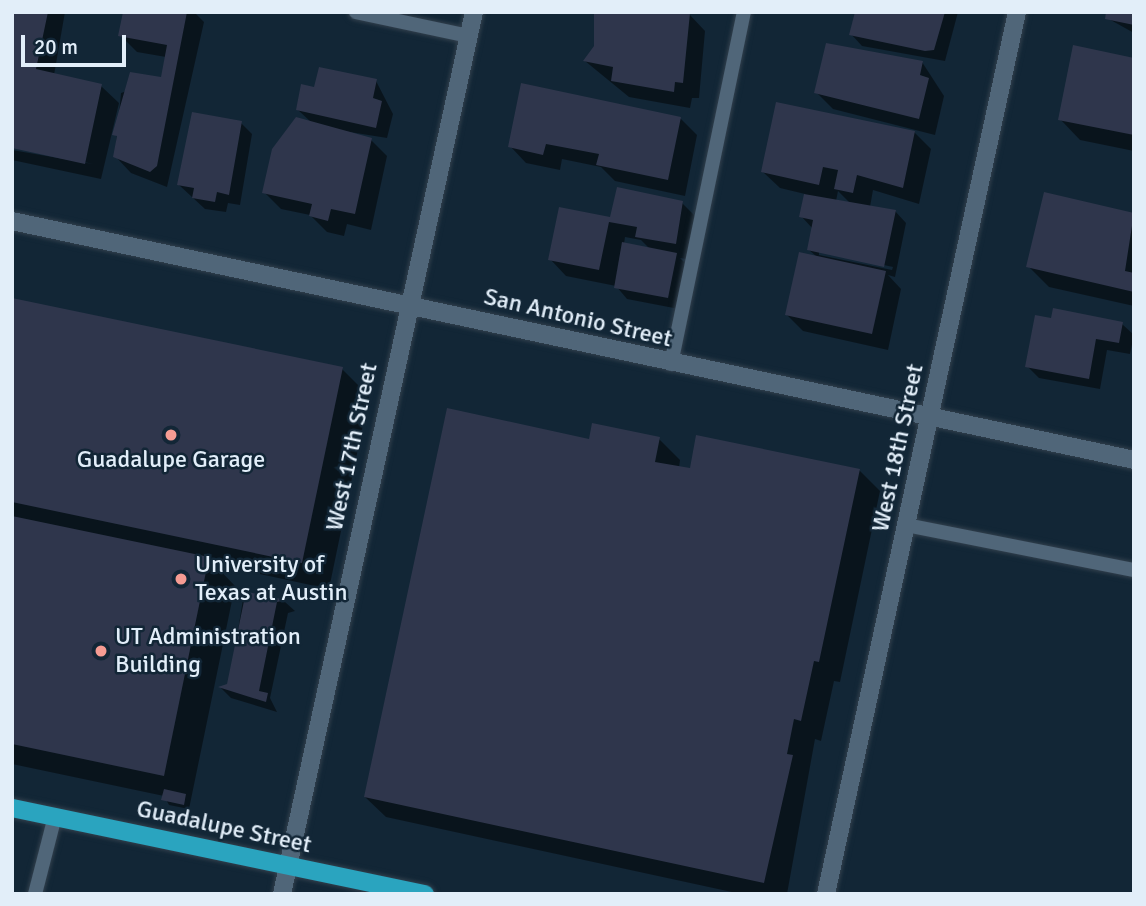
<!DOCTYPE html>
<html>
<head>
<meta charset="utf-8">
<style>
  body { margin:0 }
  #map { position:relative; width:1146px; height:906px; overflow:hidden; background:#122636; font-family:Signika,sans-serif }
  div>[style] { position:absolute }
  .shadow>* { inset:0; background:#0007 }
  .building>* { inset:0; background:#2f364c }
  .roads { filter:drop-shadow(0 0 2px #32404d) drop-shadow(0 0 2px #32404d) }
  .service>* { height:14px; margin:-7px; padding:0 7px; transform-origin:7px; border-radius:7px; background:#506679 }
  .minor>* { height:18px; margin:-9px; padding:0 9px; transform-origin:9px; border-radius:9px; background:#506679 }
  .primary>* { height:18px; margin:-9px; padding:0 9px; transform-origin:9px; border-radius:9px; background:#2aa4bf }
  .dots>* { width:19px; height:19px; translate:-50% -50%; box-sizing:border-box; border:4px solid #122636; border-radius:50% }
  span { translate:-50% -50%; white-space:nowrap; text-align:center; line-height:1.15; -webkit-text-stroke:5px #122636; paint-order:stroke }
  .street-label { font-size:24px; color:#e2eef9 }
  .poi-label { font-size:24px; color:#e2eef9 }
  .left { translate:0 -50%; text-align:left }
  .frame { position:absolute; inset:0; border:14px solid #e2eef9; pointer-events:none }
  .scale { position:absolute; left:21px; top:35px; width:105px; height:32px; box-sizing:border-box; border:4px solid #e2eef9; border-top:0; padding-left:9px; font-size:21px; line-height:24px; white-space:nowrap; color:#e2eef9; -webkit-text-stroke:5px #122636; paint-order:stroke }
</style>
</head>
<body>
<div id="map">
  <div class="shadow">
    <div style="clip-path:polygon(12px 12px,65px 12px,54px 75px,101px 86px,119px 103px,101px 179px,12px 160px,12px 150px,93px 164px,12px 146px)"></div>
    <div style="clip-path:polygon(124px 12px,194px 12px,204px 22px,167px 187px,131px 173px,115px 156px,121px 93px,162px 79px,166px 57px,137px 52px,120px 35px)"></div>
    <div style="clip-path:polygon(626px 12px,689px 14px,705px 31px,699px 98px,692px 98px,690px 108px,629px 97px,585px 61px)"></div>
    <div style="clip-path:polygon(857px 12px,958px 12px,945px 61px,862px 46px,851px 34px)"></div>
    <div style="clip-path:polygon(1134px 12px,1134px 33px,1107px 18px)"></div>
    <div style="clip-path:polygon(1134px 59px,1134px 151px,1080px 140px,1060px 119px)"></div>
    <div style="clip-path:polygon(922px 62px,944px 96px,935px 135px,833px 109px,816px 92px)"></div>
    <div style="clip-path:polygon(376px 81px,393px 114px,387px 138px,331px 129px,371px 140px,387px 156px,371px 230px,347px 224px,344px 236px,327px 232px,310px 215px,281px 209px,264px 192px,312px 123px,298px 110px,316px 89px)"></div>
    <div style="clip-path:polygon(681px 119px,697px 135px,685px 196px,615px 181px,601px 167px,562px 159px,560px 170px,526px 163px,510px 146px)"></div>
    <div style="clip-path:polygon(241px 123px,252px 134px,240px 205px,228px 203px,226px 212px,205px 209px,179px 185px)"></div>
    <div style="clip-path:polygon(evenodd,913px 131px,931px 149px,919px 204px,873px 190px,870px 207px,895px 211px,906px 223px,895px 277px,888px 275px,901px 289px,888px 350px,803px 331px,787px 315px,817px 257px,808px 249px,813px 229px,801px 216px,805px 194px,780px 188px,763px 172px,913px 131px,838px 191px,851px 204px,836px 201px,838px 191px,913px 131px,819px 251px,893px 267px,892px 270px,819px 255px,819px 251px)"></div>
    <div style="clip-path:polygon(evenodd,682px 203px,698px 219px,692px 260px,680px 258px,687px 265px,679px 309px,627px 299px,616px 286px,566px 276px,550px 259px,612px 219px,682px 203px,625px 237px,641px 240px,650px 249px,624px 244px,625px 237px)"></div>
    <div style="clip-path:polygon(1134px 214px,1134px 306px,1049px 287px,1028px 266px)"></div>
    <div style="clip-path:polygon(12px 300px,342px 369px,369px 396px,329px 589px,214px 564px,235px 586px,189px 809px,169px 805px,164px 796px,12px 764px)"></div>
    <div style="clip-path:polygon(1122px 324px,1134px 335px,1130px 354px,1107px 350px,1100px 389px,1039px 378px,1027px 366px)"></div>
    <div style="clip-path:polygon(659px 439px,680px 460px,679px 468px,859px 470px,880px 491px,840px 682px,834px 681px,821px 741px,815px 739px,787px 894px,741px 894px,386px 817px,365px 797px,591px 441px)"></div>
    <div style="clip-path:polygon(244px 593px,285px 602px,295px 611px,288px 613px,270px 698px,277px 712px,231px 698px,221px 688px,229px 686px)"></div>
  </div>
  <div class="building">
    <div style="clip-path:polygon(12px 12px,48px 12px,36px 69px,102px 84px,85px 164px,12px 148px)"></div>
    <div style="clip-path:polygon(123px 12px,187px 12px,157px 166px,150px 172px,113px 157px,117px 136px,112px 135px,130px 72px,161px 77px,167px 45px,118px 36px)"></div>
    <div style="clip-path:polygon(594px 12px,690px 13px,683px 83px,675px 82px,674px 92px,611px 81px,613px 67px,583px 61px,594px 46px)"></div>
    <div style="clip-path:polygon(855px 12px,945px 12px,934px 50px,925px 51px,849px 35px)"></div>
    <div style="clip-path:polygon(1106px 12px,1134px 12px,1134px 25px,1105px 19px)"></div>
    <div style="clip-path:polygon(826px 43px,923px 61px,920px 75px,929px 78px,919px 119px,814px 93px)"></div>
    <div style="clip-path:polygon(1073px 45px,1134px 58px,1134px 135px,1058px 120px)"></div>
    <div style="clip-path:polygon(319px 67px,377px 79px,373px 98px,382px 101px,376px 128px,296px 110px,301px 84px,314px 87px)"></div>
    <div style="clip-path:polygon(521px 83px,681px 117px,668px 180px,596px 165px,599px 154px,546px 144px,543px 155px,508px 147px)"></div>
    <div style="clip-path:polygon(776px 102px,915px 131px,903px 188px,857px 175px,853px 193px,834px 189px,838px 170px,823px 167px,819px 185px,761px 172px)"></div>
    <div style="clip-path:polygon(192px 112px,242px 121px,229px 195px,217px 192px,215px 202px,192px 198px,194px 188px,177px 185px)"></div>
    <div style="clip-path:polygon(296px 117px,372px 138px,355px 214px,331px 209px,328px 221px,309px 216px,312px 204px,262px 193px,272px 149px)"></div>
    <div style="clip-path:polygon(617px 187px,683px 201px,676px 244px,635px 237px,637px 227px,609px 222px,599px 270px,548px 260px,559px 207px,610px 217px)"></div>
    <div style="clip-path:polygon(1044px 192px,1134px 213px,1125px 271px,1134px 273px,1134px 292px,1026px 267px)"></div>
    <div style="clip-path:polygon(804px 194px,896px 210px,884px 267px,807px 250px,813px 220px,799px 217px)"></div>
    <div style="clip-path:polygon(622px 242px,677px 253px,668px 298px,614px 288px)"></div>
    <div style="clip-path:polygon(799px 252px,886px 271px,872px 334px,785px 315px)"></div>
    <div style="clip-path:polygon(12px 298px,343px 367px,302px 563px,12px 502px)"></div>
    <div style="clip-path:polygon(1053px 308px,1123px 322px,1119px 343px,1096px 339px,1089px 379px,1025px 367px,1035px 315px,1051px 318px)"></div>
    <div style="clip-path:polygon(447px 408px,589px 439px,592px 423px,660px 437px,655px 462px,690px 468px,696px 435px,860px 469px,819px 662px,814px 661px,801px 721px,794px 719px,787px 754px,793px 755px,764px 883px,364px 797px)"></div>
    <div style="clip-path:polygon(12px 516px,209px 557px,164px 776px,12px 744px)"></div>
    <div style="clip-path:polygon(238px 590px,286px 600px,277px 602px,259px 691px,268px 693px,266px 702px,218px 687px,227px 684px,245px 596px)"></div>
    <div style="clip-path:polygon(164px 789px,186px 794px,184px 805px,161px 800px)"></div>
  </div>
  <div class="roads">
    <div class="service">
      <div style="left:356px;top:12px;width:116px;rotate:12deg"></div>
      <div style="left:671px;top:364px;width:359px;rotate:-78.3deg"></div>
      <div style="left:906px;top:525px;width:232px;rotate:11.2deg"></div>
      <div style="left:35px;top:894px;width:81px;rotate:-75.6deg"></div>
    </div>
    <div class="minor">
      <div style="left:12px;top:221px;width:1147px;rotate:12.02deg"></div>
      <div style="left:282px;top:894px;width:903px;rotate:-77.72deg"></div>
      <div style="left:826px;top:894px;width:902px;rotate:-77.78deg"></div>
    </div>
    <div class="primary">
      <div style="left:12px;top:808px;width:422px;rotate:11.8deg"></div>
    </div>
  </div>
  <div class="dots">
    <div style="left:171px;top:435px;background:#f59c93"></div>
    <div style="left:181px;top:579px;background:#f59c93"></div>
    <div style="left:101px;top:651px;background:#f59c93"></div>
  </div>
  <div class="street-label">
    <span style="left:578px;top:318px;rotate:13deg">San Antonio Street</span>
    <span style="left:352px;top:447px;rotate:-78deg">West 17th Street</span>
    <span style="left:898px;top:448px;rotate:-78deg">West 18th Street</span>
    <span style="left:224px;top:827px;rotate:12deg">Guadalupe Street</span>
  </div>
  <div class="poi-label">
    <span style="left:171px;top:460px">Guadalupe Garage</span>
    <span class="left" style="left:195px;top:579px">University of<br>Texas at Austin</span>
    <span class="left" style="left:115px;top:651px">UT Administration<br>Building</span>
  </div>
  <div class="frame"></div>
  <div class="scale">20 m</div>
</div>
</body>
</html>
